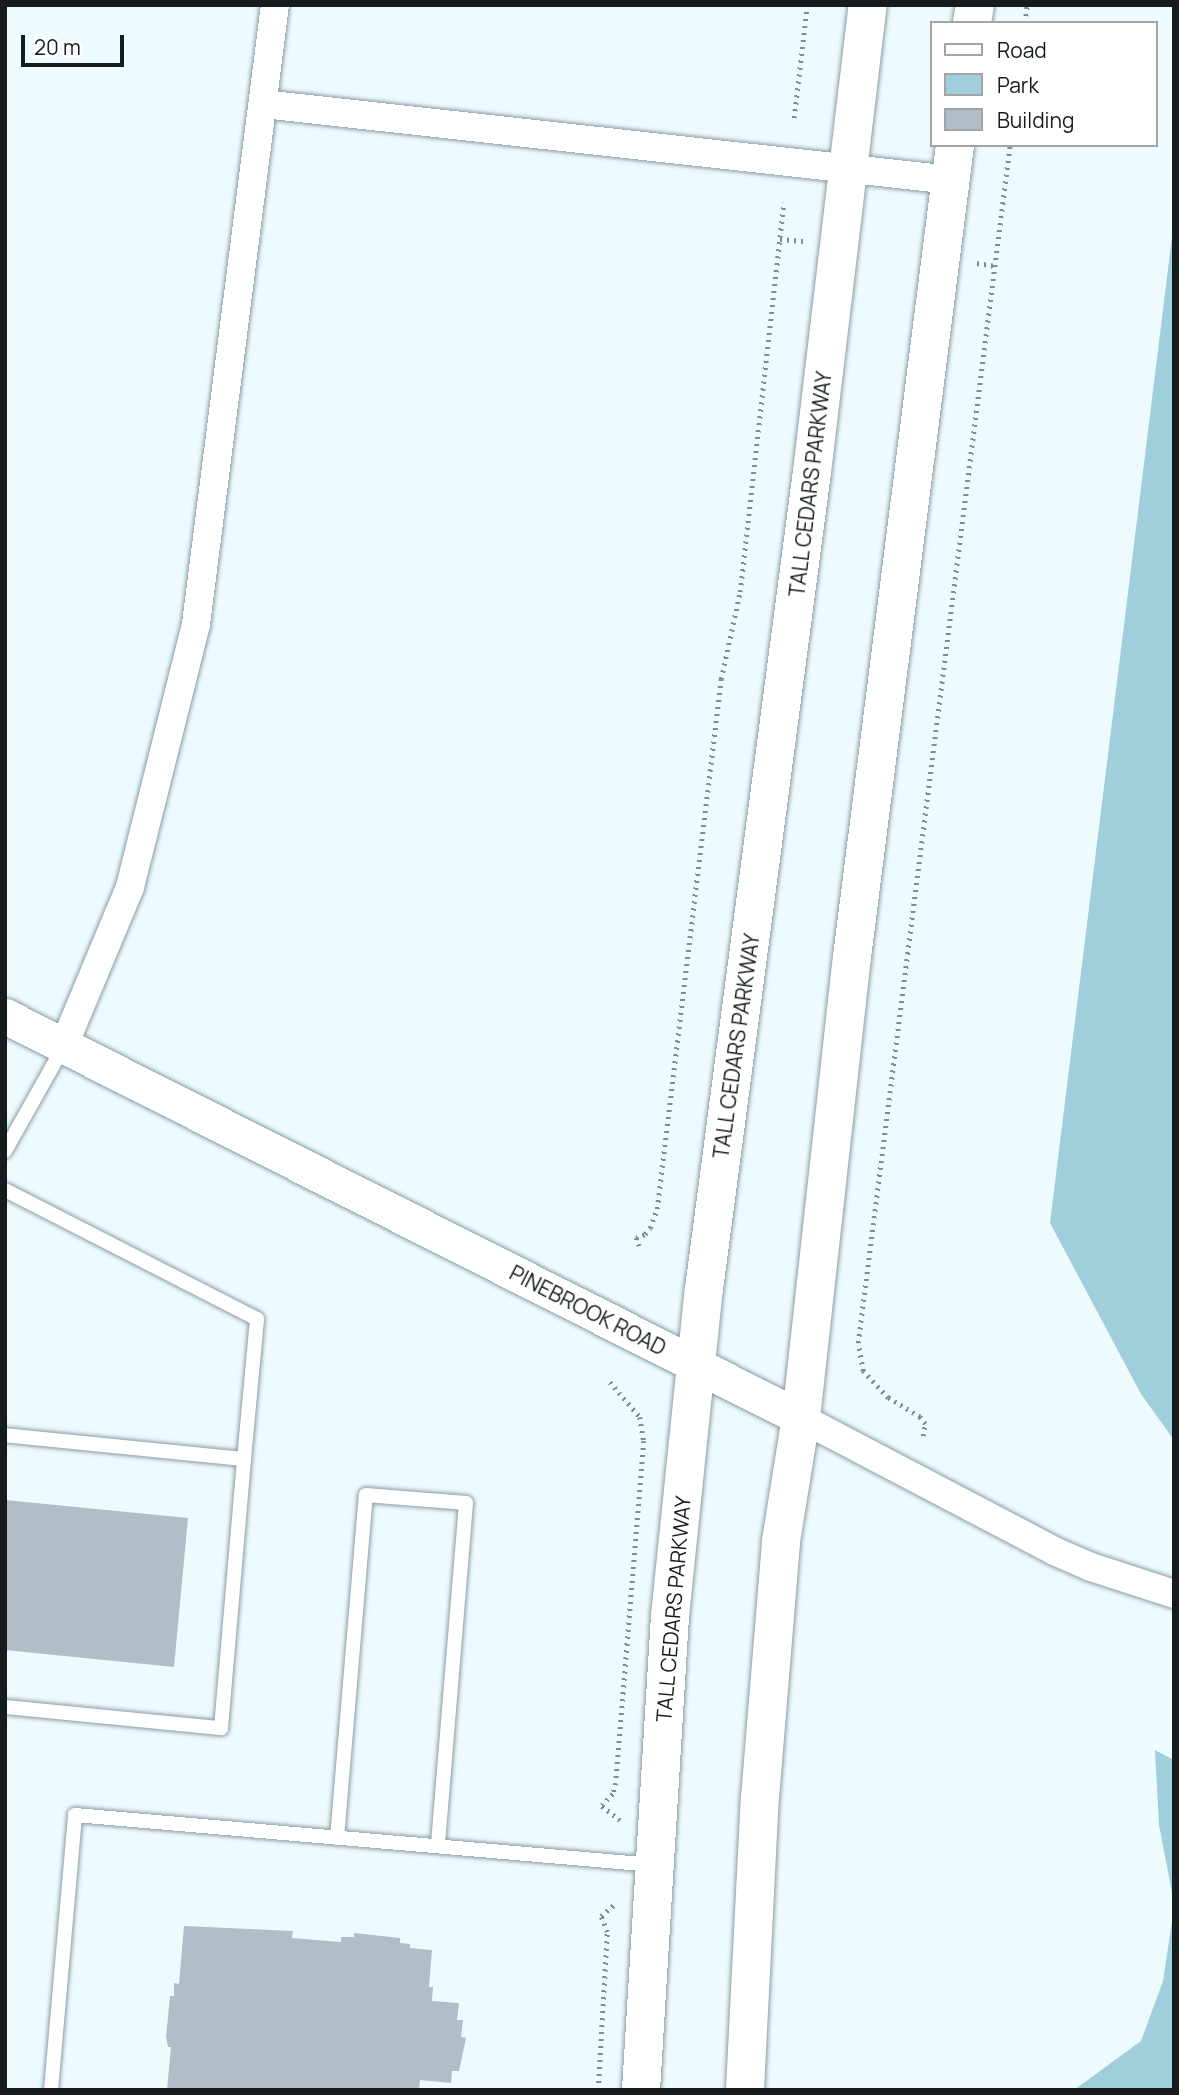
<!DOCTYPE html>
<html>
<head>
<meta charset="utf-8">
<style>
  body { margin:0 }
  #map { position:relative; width:1179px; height:2095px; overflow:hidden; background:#edfbff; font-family:Manrope,sans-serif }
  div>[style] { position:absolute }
  .green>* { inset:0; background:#a0ceda }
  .building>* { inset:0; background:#b1bec8 }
  .path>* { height:4.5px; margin-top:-2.25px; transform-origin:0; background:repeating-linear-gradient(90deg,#828c8f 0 2px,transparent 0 7px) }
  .roads { filter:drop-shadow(0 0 2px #8c9ca1) drop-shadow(0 0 2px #8c9ca1) }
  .service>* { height:14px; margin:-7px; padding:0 7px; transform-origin:7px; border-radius:7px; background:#fff }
  .minor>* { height:28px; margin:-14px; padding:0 14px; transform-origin:14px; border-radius:14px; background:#fff }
  .tertiary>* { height:35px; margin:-17.5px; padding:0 17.5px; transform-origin:17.5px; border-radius:17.5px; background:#fff }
  .secondary>* { height:38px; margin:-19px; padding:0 19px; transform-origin:19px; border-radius:19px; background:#fff }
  span { translate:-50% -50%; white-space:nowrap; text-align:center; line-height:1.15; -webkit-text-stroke:5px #fff; paint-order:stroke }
  .street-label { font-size:21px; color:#161c1e }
  .frame { position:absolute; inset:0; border:7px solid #161c1e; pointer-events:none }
  .legend { position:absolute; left:930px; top:21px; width:228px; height:126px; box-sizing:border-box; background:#fff; border:2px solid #a2a4a5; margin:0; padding:9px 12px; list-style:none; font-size:21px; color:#161c1e }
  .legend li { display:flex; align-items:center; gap:14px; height:35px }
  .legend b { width:35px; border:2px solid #a2a4a5 }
  .scale { position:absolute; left:21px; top:35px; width:103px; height:32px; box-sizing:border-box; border:4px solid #161c1e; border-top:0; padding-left:9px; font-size:21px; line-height:24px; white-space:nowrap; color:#161c1e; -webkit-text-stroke:5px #fff; paint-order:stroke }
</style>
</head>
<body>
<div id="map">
  <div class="green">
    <div style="clip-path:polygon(1174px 221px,1174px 1440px,1141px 1394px,1050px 1223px)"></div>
    <div style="clip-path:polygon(1155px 1750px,1174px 1760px,1174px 1903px,1159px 1825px)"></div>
    <div style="clip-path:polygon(1174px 1908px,1174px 2090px,1074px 2090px,1141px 2041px,1163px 1981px)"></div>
  </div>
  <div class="building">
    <div style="clip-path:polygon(5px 1500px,188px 1518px,174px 1667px,5px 1650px)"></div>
    <div style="clip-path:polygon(184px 1926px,293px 1931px,292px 1938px,341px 1942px,341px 1937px,354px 1937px,354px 1933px,400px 1938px,400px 1943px,410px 1944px,410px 1948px,432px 1950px,429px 1987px,433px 1987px,432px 2001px,459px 2003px,457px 2020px,463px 2020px,461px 2037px,466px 2038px,459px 2071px,452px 2071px,451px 2083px,420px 2080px,419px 2090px,167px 2090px,171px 2047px,168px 2047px,166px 2037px,170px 1996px,174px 1996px,174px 1983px,179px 1984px)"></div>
  </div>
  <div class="path">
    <div style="left:1025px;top:23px;width:18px;rotate:-84deg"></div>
    <div style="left:794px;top:118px;width:114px;rotate:-83.4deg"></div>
    <div style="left:780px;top:239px;width:23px;rotate:5deg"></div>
    <div style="left:977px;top:263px;width:19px;rotate:9deg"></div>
    <div style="left:639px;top:1246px;width:9px;rotate:-111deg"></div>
    <div style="left:636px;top:1238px;width:10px;rotate:-24deg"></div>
    <div style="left:645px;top:1234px;width:8px;rotate:-50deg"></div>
    <div style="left:650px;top:1228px;width:20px;rotate:-70deg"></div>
    <div style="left:657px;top:1209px;width:534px;rotate:-83.11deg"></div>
    <div style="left:721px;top:679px;width:89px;rotate:-77.7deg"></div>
    <div style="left:740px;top:592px;width:392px;rotate:-83.6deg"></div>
    <div style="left:610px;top:1382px;width:46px;rotate:49.4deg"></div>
    <div style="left:640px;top:1417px;width:24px;rotate:81deg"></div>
    <div style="left:644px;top:1441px;width:343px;rotate:94.7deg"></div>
    <div style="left:616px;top:1783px;width:11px;rotate:105deg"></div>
    <div style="left:613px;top:1794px;width:16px;rotate:133deg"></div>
    <div style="left:602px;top:1806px;width:23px;rotate:38deg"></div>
    <div style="left:923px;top:1436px;width:12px;rotate:-81deg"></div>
    <div style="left:925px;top:1424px;width:9px;rotate:-126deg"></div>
    <div style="left:920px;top:1417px;width:37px;rotate:-149deg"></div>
    <div style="left:888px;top:1398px;width:37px;rotate:-133deg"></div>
    <div style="left:863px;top:1371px;width:28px;rotate:-100deg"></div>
    <div style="left:858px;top:1343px;width:1208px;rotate:-82.77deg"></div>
    <div style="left:598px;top:2090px;width:158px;rotate:-86.7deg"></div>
    <div style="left:607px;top:1932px;width:17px;rotate:-111deg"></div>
    <div style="left:601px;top:1916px;width:18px;rotate:-41deg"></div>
  </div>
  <div class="roads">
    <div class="service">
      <div style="left:5px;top:1151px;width:120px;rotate:-60.7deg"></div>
      <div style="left:5px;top:1190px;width:283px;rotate:27.1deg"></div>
      <div style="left:257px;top:1319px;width:141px;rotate:95.3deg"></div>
      <div style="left:244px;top:1459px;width:240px;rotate:-174.3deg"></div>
      <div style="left:5px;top:1707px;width:217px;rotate:5.6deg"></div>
      <div style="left:221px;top:1728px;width:270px;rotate:-85.1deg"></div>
      <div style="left:337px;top:1838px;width:344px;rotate:-85.2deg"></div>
      <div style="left:366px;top:1495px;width:100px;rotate:4.6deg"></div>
      <div style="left:466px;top:1503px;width:344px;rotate:94.7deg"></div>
      <div style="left:51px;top:2090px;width:276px;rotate:-85deg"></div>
      <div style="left:75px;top:1815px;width:580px;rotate:4.94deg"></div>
    </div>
    <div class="minor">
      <div style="left:263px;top:104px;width:692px;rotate:6.3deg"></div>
      <div style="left:64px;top:1045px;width:171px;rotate:-67.3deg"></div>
      <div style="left:130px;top:887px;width:271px;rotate:-75.9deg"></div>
      <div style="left:196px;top:624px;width:624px;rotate:-82.73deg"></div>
      <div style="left:801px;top:1418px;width:286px;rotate:27.7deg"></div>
      <div style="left:1054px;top:1551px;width:40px;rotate:23.4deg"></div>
      <div style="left:1091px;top:1567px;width:87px;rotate:18deg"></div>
    </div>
    <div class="tertiary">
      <div style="left:5px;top:1016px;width:892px;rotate:26.79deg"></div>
    </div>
    <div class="secondary">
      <div style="left:972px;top:23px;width:18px;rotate:-81deg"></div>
      <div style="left:641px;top:2090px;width:475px;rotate:-86.5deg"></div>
      <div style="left:670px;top:1616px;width:329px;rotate:-84.1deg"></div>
      <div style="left:704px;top:1289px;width:824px;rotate:-82.47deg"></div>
      <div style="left:812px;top:472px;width:470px;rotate:-83.2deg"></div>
      <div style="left:745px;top:2090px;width:292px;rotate:-87.1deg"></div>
      <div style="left:760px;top:1798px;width:258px;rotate:-85.3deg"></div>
      <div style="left:781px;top:1541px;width:125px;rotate:-80.8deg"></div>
      <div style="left:801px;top:1418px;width:464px;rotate:-83.7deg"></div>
      <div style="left:852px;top:957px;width:819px;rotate:-82.77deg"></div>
    </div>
  </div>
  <div class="street-label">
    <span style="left:810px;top:484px;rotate:-83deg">TALL CEDARS PARKWAY</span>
    <span style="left:736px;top:1046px;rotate:-82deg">TALL CEDARS PARKWAY</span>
    <span style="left:588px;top:1310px;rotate:27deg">PINEBROOK ROAD</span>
    <span style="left:673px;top:1609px;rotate:-85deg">TALL CEDARS PARKWAY</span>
  </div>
  <div class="frame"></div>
  <ul class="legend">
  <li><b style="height:9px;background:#fff"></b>Road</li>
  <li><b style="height:19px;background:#a0ceda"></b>Park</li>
  <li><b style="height:19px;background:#b1bec8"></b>Building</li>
  </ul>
  <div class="scale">20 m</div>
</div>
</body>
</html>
